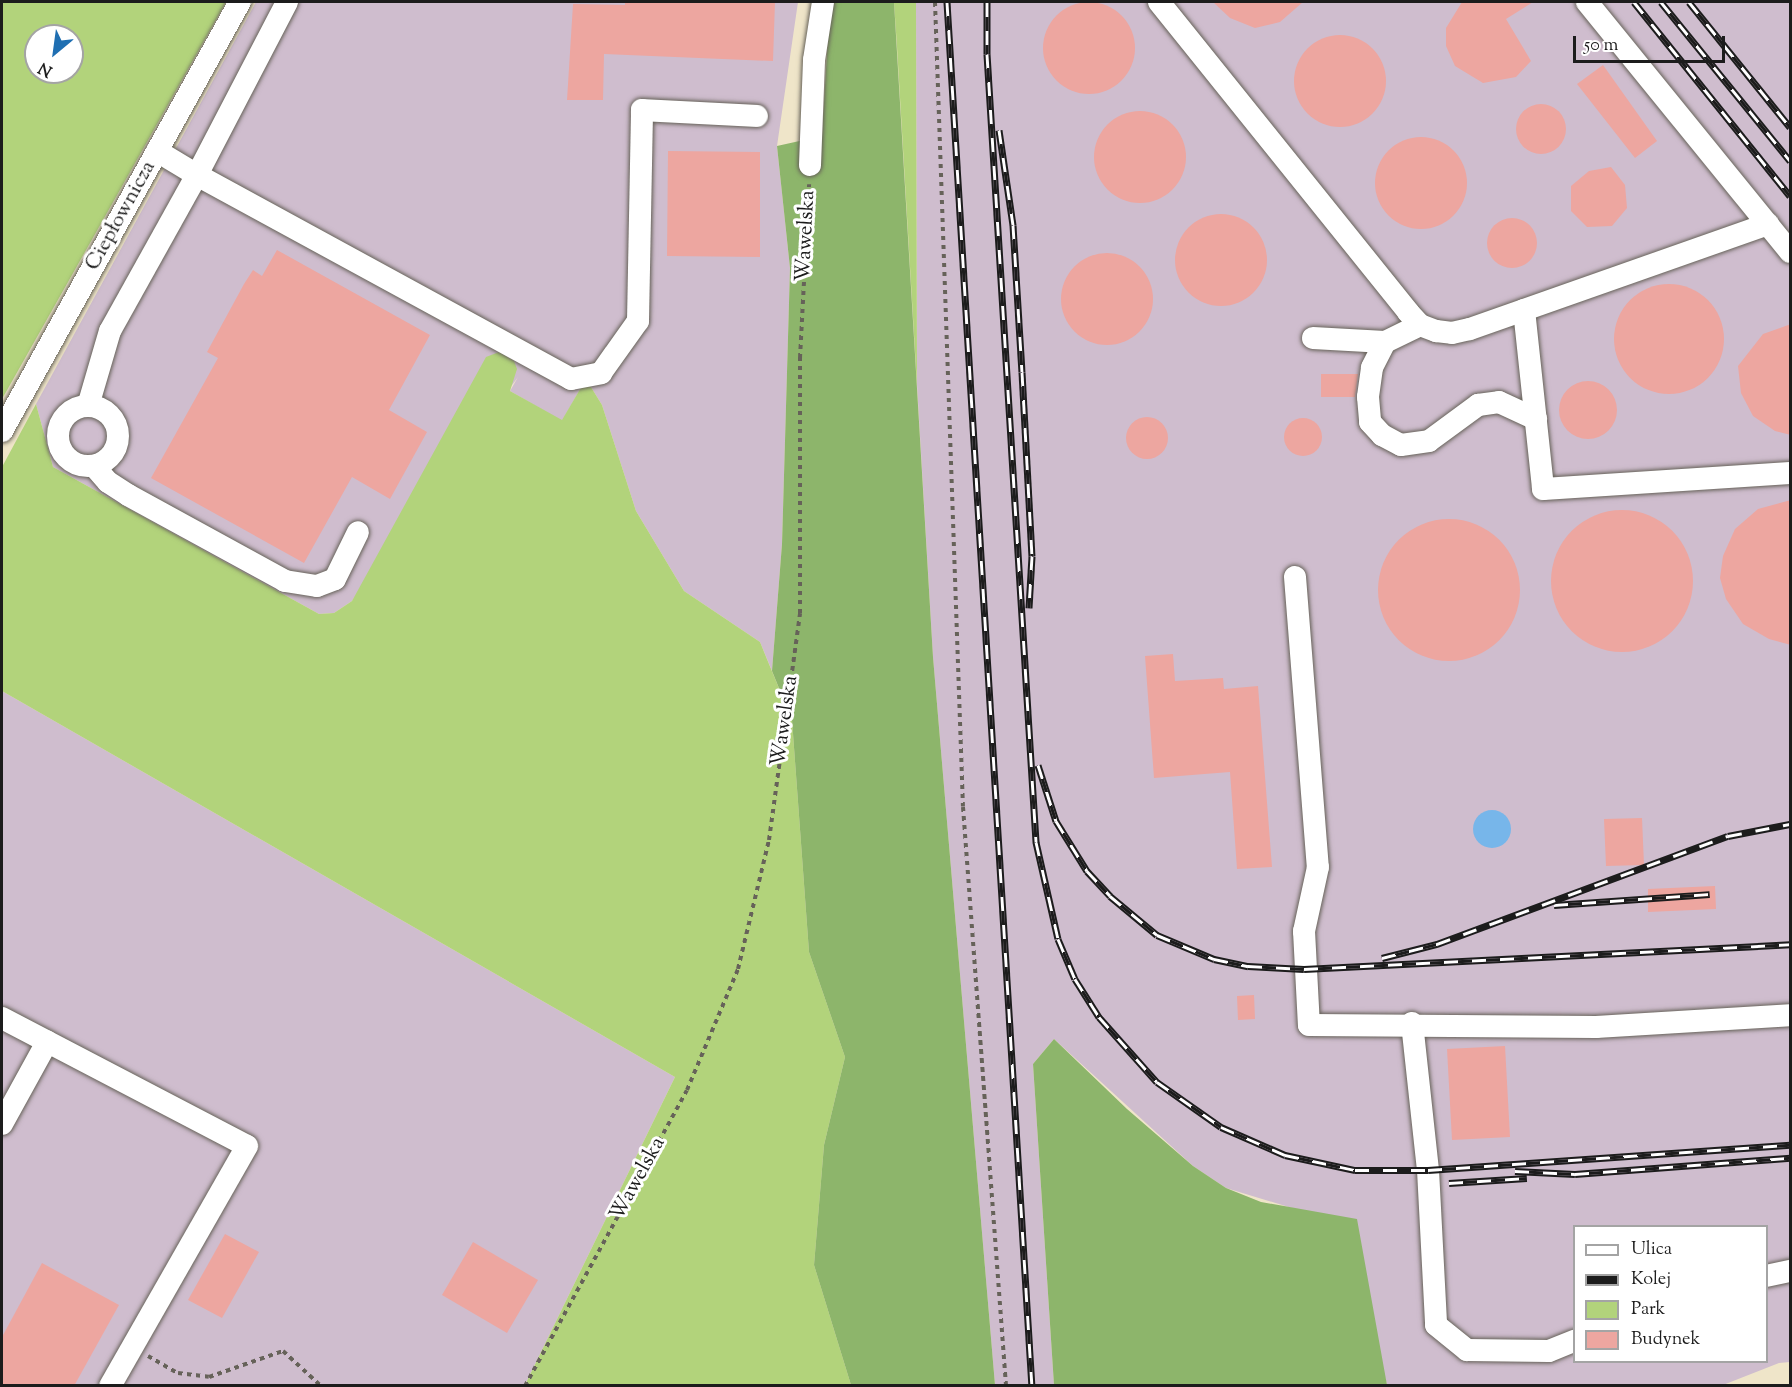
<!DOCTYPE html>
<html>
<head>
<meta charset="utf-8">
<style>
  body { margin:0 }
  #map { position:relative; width:1792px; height:1387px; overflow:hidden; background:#efe5c9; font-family:"Sorts Mill Goudy",serif }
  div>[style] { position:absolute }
  .industrial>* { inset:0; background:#cfbdce }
  .green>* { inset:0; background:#b2d37b }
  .forest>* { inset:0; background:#8db56b }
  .water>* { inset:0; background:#77b6ea }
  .round { border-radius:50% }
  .building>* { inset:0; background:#eda6a0 }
  .path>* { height:4px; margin-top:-2px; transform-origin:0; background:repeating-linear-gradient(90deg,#666259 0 4.5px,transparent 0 9px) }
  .roads { filter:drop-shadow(0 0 2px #666259) drop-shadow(0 0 2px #666259) }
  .minor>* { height:22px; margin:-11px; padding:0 11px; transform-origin:11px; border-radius:11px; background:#fff }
  .minor>.ring { margin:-11px; padding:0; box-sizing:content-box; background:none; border:22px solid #fff; border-radius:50% }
  .rail>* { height:7px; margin-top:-3.5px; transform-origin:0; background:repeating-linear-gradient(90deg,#fff 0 14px,#1c1c1c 0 28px); box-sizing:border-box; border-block:2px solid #1c1c1c }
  span { translate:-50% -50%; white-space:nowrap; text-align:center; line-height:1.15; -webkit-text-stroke:6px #fff; paint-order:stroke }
  .street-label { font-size:21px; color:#1c1c1c }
  .frame { position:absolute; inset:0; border:3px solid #1c1c1c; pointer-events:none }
  .legend { position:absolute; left:1573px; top:1225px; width:195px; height:138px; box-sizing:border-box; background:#fff; border:2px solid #a4a4a4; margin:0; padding:8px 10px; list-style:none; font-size:18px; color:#1c1c1c }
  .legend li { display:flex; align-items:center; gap:12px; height:30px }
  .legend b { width:30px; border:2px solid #a4a4a4 }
  .north { position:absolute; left:24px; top:24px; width:60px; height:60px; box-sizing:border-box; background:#fff; border:2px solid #a4a4a4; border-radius:50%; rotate:209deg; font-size:16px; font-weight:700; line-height:24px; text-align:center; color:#1c1c1c }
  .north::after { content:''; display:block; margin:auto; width:21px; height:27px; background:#1f6fb2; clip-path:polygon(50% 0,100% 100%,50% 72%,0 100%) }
  .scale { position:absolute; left:1573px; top:36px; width:152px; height:27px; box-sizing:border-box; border:3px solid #1c1c1c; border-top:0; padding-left:8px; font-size:18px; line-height:21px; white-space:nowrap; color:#1c1c1c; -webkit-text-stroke:4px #fff; paint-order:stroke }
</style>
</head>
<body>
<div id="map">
  <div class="industrial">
    <div style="clip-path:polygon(256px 2px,798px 2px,777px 146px,790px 268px,782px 544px,772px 671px,760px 642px,684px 591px,636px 511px,602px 405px,586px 379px,562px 421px,510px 391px,518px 377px,352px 601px,334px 613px,319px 614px,53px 467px,36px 404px)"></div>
    <div style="clip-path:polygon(evenodd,916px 2px,1790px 2px,1790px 1362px,1779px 1363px,1723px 1385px,1387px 1385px,1379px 1354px,1305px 1212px,1226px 1188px,1193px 1166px,1054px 1039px,1033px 1064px,1054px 1385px,995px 1385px,933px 657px,917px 385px,916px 2px,1574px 1226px,1766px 1226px,1766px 1362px,1574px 1362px,1574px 1226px)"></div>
    <div style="clip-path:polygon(2px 691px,675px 1077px,525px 1385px,2px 1385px)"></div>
  </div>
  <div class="green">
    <div style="clip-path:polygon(evenodd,2px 2px,226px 2px,2px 399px,2px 2px,36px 36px,72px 36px,72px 72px,36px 72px,36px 36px)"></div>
    <div style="clip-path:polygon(894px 2px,916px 2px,917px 385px,897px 47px)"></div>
    <div style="clip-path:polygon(499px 352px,514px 361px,517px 369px,510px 391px,562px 420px,586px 379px,602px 405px,636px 511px,684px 591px,760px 642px,792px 720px,809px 952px,845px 1057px,824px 1145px,814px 1265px,851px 1385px,525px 1385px,675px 1077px,2px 691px,2px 467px,36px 404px,53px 467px,319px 614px,334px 613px,352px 601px,486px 357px)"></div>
  </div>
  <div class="forest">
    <div style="clip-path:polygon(830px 2px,894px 2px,933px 657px,995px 1385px,851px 1385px,814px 1265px,824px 1145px,845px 1057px,809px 952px,792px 720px,772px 671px,782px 544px,790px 268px,777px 146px,822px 136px)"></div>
    <div style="clip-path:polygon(1054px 1039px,1127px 1109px,1193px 1166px,1226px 1188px,1261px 1202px,1357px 1219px,1387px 1385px,1054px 1385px,1033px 1064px)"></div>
  </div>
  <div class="water">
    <div class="round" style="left:1473px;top:810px;width:38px;height:38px"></div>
  </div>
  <div class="building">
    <div class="round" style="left:1043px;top:2px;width:92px;height:92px"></div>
    <div style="clip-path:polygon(625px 2px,775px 2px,773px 61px,604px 54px,603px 100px,567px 100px,573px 4px,625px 5px)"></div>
    <div style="clip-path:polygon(1213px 2px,1303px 2px,1280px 22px,1255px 28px,1230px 18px)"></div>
    <div style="clip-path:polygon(1462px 2px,1533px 2px,1506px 19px,1531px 61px,1516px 77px,1483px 83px,1455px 66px,1446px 46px,1446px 28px)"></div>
    <div class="round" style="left:1294px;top:35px;width:92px;height:92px"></div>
    <div style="clip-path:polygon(1603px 65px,1657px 141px,1635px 158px,1577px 84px)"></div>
    <div class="round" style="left:1516px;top:104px;width:50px;height:50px"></div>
    <div class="round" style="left:1094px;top:111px;width:92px;height:92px"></div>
    <div class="round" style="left:1375px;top:137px;width:92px;height:92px"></div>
    <div style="clip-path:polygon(668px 151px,760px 152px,760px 257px,667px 256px)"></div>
    <div style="clip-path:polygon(1611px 167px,1625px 185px,1627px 208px,1612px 226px,1587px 227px,1571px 211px,1571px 186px,1589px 171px)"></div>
    <div class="round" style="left:1175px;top:214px;width:92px;height:92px"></div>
    <div class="round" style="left:1487px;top:218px;width:50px;height:50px"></div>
    <div style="clip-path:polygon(277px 250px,430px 335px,389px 410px,427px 432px,390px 499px,352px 477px,304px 563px,151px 478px,218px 358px,207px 352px,244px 284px,253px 270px,262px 276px)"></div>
    <div class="round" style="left:1061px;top:253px;width:92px;height:92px"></div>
    <div class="round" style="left:1614px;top:284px;width:110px;height:110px"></div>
    <div style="clip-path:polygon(1791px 324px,1791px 435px,1775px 431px,1753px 416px,1741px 393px,1738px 366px,1763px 334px)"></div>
    <div style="clip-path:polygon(1321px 374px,1358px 374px,1355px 397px,1321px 397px)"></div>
    <div class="round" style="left:1559px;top:381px;width:58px;height:58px"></div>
    <div class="round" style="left:1126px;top:417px;width:42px;height:42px"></div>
    <div class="round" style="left:1284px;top:418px;width:38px;height:38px"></div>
    <div style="clip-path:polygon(1791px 500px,1791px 645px,1769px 639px,1743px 624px,1726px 599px,1720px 578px,1723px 556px,1735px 529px,1758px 509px)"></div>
    <div class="round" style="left:1551px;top:510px;width:142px;height:142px"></div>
    <div class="round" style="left:1378px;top:519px;width:142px;height:142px"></div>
    <div style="clip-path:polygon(1173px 654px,1175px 681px,1223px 678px,1224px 689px,1258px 686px,1272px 867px,1237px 869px,1230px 772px,1154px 778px,1145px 656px)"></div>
    <div style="clip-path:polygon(1642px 818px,1644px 865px,1606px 866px,1604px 819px)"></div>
    <div style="clip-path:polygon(1715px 886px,1716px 909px,1648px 912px,1648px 889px)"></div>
    <div style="clip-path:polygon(1254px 995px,1255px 1019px,1238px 1020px,1237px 996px)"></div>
    <div style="clip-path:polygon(1505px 1046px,1510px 1137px,1452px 1140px,1447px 1049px)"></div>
    <div style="clip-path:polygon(225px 1234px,259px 1252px,222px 1318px,188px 1300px)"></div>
    <div style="clip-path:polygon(473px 1242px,538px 1280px,507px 1333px,442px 1295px)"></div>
    <div style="clip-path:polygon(42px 1263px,119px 1305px,74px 1386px,2px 1386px,2px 1337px)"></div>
  </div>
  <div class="path">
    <div style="left:935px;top:2px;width:805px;rotate:88.01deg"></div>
    <div style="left:963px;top:807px;width:581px;rotate:85.75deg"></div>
    <div style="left:148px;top:1356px;width:34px;rotate:30deg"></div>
    <div style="left:178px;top:1373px;width:31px;rotate:7deg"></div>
    <div style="left:209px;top:1377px;width:78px;rotate:-19.4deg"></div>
    <div style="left:283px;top:1351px;width:52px;rotate:42.6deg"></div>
    <div style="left:525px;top:1386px;width:337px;rotate:-61.3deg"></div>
    <div style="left:687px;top:1090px;width:131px;rotate:-67.1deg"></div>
    <div style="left:738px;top:969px;width:133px;rotate:-76.5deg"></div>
    <div style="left:769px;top:840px;width:229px;rotate:-82.2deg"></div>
    <div style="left:800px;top:613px;width:255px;rotate:-90deg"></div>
    <div style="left:800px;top:358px;width:174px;rotate:-87deg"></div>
  </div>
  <div class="roads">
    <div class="minor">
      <div style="left:1159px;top:2px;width:398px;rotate:51.2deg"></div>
      <div style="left:1408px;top:312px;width:18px;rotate:47deg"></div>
      <div style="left:1420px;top:325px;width:17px;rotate:21deg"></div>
      <div style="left:1436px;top:331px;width:16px;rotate:7deg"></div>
      <div style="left:1452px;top:333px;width:18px;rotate:-13deg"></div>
      <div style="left:1470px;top:329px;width:316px;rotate:-19.4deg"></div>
      <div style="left:1587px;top:2px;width:322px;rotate:50.9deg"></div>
      <div style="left:157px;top:151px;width:47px;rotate:31deg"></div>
      <div style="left:197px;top:175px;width:195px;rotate:-62.5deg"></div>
      <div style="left:810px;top:165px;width:105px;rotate:-87.8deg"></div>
      <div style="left:814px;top:60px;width:59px;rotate:-81.2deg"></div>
      <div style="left:1524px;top:310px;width:180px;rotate:83.9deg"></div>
      <div style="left:1543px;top:489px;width:248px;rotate:-3.7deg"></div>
      <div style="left:1420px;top:325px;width:39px;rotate:154deg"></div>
      <div style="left:1385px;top:342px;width:29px;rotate:117deg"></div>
      <div style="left:1372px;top:368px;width:29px;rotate:98deg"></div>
      <div style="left:1368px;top:397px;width:25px;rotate:85deg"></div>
      <div style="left:1370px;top:422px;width:18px;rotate:47deg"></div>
      <div style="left:1382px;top:435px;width:21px;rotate:28deg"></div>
      <div style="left:1401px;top:445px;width:28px;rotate:-8deg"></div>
      <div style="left:1429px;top:441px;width:61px;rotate:-36.3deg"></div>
      <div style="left:1478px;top:405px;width:21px;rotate:-8deg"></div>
      <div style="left:1499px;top:402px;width:41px;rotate:24.7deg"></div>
      <div style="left:1313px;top:338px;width:72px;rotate:3.2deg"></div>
      <div class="ring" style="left:58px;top:406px;width:38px;height:38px"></div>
      <div style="left:88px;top:406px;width:78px;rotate:-73.7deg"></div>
      <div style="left:110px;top:331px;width:179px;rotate:-60.9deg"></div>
      <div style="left:197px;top:175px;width:426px;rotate:28.6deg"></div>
      <div style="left:571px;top:379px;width:31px;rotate:-11deg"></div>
      <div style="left:601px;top:373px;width:64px;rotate:-54.6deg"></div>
      <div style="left:638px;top:321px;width:211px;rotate:-88.9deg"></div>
      <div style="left:642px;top:110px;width:115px;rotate:3deg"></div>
      <div style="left:2px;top:431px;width:491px;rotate:-61deg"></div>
      <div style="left:94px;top:466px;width:21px;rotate:49deg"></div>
      <div style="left:108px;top:482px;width:24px;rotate:33deg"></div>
      <div style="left:128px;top:495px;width:179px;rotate:28.7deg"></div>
      <div style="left:285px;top:581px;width:32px;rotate:9deg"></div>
      <div style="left:317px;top:586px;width:19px;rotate:-21deg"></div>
      <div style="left:335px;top:579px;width:52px;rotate:-63.9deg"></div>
      <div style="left:1295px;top:577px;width:291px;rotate:85.5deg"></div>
      <div style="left:1318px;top:867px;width:66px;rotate:102.3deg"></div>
      <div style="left:1304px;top:931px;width:94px;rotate:87deg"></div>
      <div style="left:1309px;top:1025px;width:287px;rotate:0.4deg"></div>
      <div style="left:1596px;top:1027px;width:194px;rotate:-3.5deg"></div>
      <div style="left:2px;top:1018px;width:276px;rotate:27.6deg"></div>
      <div style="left:247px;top:1146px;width:276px;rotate:119.7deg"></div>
      <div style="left:1412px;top:1023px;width:148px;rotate:83.8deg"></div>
      <div style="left:1428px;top:1170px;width:155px;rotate:87deg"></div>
      <div style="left:1436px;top:1325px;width:40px;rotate:39deg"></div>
      <div style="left:1467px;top:1350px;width:82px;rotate:0.7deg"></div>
      <div style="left:1549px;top:1351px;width:27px;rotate:-22deg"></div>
      <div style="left:2px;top:1124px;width:94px;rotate:-61.2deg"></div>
      <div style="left:1766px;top:1276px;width:25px;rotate:-12deg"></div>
    </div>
  </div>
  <div class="rail">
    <div style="left:947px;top:2px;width:1387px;rotate:86.49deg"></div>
    <div style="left:987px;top:2px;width:52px;rotate:90deg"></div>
    <div style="left:987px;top:54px;width:790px;rotate:86.44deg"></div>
    <div style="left:1036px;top:842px;width:99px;rotate:77.2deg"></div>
    <div style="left:1058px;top:939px;width:43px;rotate:67deg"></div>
    <div style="left:1075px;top:979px;width:45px;rotate:57.7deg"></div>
    <div style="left:1099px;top:1017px;width:87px;rotate:48.3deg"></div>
    <div style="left:1157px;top:1082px;width:78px;rotate:35.1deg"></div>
    <div style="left:1221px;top:1127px;width:70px;rotate:23.6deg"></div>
    <div style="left:1285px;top:1155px;width:72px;rotate:12.1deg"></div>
    <div style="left:1355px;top:1170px;width:73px"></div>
    <div style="left:1428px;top:1170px;width:363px;rotate:-4deg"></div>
    <div style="left:1634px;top:2px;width:249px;rotate:51.2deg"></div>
    <div style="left:1661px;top:2px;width:205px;rotate:50.9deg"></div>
    <div style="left:1689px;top:2px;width:161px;rotate:51.1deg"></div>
    <div style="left:999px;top:130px;width:96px;rotate:81.6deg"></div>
    <div style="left:1013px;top:225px;width:147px;rotate:86.5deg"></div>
    <div style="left:1022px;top:372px;width:184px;rotate:86.9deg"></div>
    <div style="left:1032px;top:556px;width:52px;rotate:93.3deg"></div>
    <div style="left:1038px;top:765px;width:59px;rotate:72.2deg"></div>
    <div style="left:1056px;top:821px;width:59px;rotate:58.2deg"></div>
    <div style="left:1087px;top:871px;width:34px;rotate:47deg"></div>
    <div style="left:1110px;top:896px;width:61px;rotate:39.7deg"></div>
    <div style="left:1157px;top:935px;width:62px;rotate:22.8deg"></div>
    <div style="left:1214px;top:959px;width:35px;rotate:12deg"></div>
    <div style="left:1248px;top:966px;width:56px;rotate:3.1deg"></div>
    <div style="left:1304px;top:969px;width:487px;rotate:-2.9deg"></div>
    <div style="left:1554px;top:905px;width:156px;rotate:-4deg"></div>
    <div style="left:1382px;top:958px;width:57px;rotate:-14.3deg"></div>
    <div style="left:1437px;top:944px;width:310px;rotate:-20.4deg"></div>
    <div style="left:1728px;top:836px;width:63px;rotate:-11deg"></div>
    <div style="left:1515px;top:1171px;width:60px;rotate:2.9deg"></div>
    <div style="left:1575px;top:1174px;width:216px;rotate:-4.3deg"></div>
    <div style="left:1449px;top:1183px;width:78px;rotate:-3.7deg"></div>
  </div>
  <div class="street-label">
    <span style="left:121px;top:216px;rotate:-61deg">Ciepłownicza</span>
    <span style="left:806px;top:236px;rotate:-87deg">Wawelska</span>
    <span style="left:785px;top:721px;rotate:-82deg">Wawelska</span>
    <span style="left:638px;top:1179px;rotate:-61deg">Wawelska</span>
  </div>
  <div class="frame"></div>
  <ul class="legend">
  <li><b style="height:8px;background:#fff"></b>Ulica</li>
  <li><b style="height:8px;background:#1c1c1c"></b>Kolej</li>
  <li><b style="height:16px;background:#b2d37b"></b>Park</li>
  <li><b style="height:16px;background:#eda6a0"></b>Budynek</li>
  </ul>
  <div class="north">N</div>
  <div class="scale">50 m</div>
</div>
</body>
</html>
